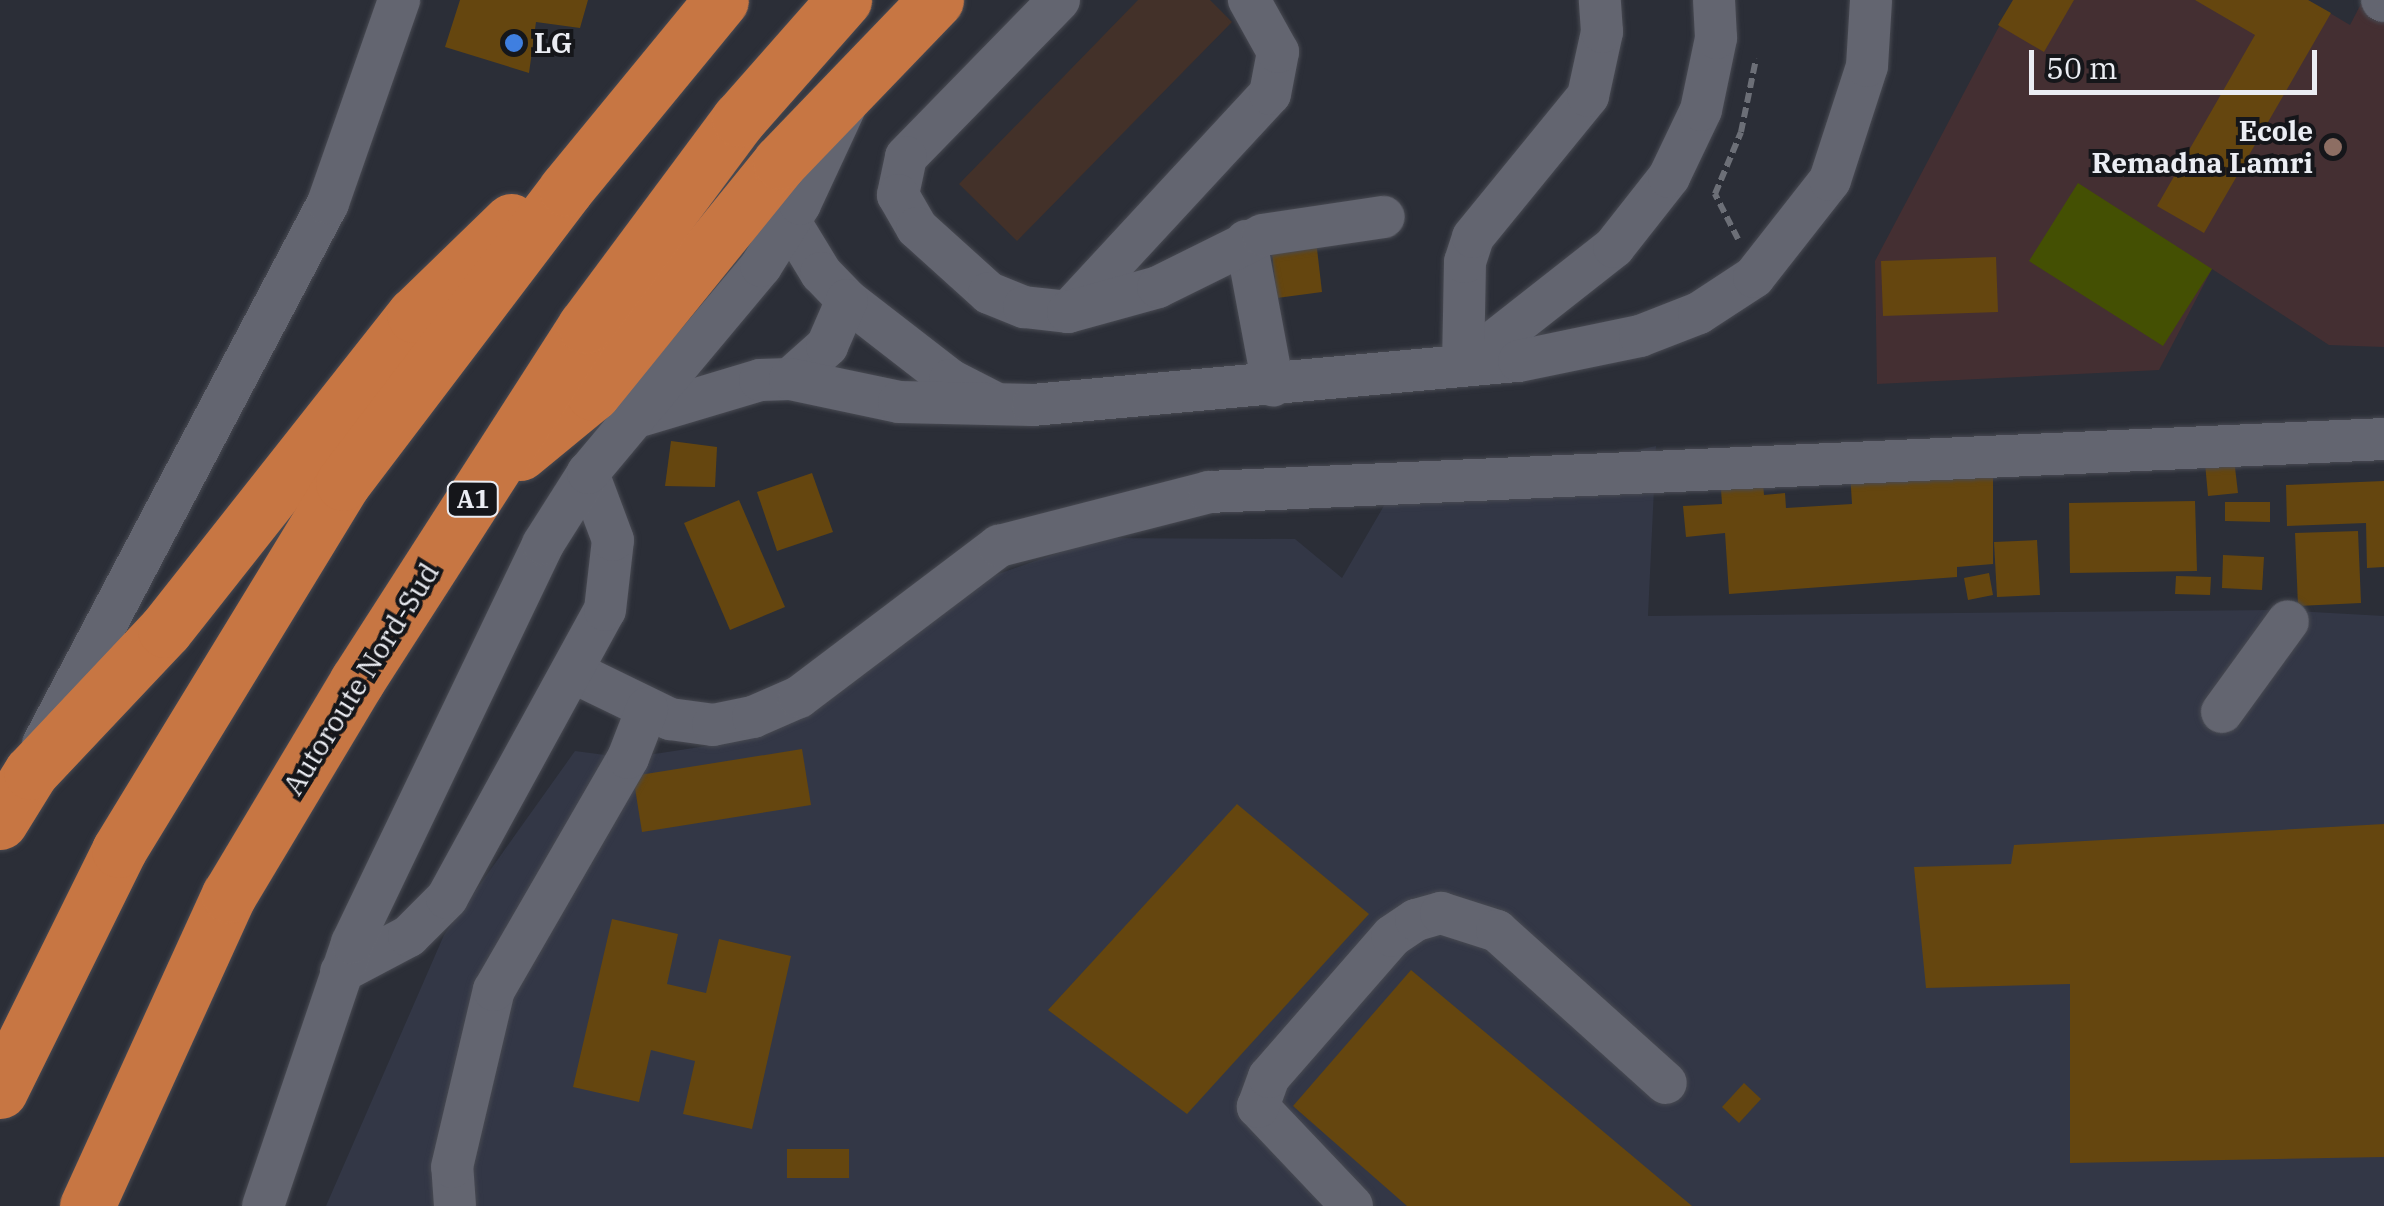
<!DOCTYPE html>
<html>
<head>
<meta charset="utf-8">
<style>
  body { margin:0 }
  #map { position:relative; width:2384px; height:1206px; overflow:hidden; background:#2b2e37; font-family:"IBM Plex Serif",serif }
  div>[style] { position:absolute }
  .commercial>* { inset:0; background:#433129 }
  .built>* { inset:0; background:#333746 }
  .education>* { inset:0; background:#442f32 }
  .green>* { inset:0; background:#445003 }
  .building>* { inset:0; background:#65460f }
  .path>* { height:6px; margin-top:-3px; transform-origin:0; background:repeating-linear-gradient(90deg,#6c6f77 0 10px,transparent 0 15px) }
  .roads { filter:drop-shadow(0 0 2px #484a52) drop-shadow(0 0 2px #484a52) }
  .minor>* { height:42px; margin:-21px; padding:0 21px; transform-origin:21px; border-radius:21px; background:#636570 }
  .highway>* { height:55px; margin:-27.5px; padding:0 27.5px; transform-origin:27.5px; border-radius:27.5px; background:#c77643 }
  .dots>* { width:28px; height:28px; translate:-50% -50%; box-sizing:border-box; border:5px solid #15161a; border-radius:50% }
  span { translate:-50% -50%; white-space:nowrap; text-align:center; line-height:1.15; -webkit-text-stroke:8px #15161a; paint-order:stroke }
  .shield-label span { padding:2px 8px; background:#15161a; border:2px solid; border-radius:8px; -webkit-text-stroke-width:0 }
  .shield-label { font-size:25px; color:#ebedf3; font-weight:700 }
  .poi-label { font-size:28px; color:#ebedf3; font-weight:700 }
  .left { translate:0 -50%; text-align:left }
  .right { translate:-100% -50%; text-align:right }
  .street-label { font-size:28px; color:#ebedf3 }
  .scale { position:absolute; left:2029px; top:50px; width:288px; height:45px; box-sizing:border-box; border:5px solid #ebedf3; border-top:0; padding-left:12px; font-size:30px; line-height:35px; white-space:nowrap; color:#ebedf3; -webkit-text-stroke:8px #15161a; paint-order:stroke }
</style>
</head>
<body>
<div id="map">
  <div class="commercial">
    <div style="clip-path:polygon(1138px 0,1210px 0,1232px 22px,1017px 241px,959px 184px)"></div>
  </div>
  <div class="built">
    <div style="clip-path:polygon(1656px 446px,1648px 616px,2275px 610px,2384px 616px,2384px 1206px,326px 1206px,444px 935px,575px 751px,628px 758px,746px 740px,956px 589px,1100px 538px,1295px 539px,1342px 578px,1385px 504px)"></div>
  </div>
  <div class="education">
    <div style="clip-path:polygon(2013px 0,2308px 0,2350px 25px,2363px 0,2384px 11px,2384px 347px,2329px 345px,2212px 269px,2159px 370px,1877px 384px,1875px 261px)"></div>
  </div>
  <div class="green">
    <div style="clip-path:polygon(2078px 183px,2212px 269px,2163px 346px,2029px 261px)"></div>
  </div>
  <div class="building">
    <div style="clip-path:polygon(460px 0,588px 0,580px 28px,536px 22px,529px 73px,445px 47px)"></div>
    <div style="clip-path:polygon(2013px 0,2074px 0,2044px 52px,1998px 25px)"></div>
    <div style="clip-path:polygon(2195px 0,2308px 0,2331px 13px,2204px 233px,2157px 206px,2255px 35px)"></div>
    <div style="clip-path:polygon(1316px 240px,1322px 292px,1277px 298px,1271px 245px)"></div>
    <div style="clip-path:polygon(1996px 257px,1998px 312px,1883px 316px,1881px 261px)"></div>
    <div style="clip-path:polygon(671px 441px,717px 447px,715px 487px,665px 486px)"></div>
    <div style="clip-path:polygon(2234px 459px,2238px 493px,2208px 496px,2205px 463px)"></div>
    <div style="clip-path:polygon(1993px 461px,1993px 564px,1957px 567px,1957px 577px,1729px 594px,1725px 533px,1686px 537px,1683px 506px,1722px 504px,1720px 475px,1762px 472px,1764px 495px,1785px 493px,1786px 508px,1852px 504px,1850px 472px)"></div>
    <div style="clip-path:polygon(812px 473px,833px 532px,777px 551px,757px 492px)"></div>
    <div style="clip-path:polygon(2384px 481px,2384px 567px,2367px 568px,2366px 523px,2287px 526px,2286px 485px)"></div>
    <div style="clip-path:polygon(739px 500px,785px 607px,730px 630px,684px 523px)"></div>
    <div style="clip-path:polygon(2195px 501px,2197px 571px,2070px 573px,2069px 503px)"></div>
    <div style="clip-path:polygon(2225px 502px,2270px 502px,2270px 522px,2225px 521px)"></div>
    <div style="clip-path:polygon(2358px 531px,2361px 603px,2298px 606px,2295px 533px)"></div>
    <div style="clip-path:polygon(2037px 540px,2040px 595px,1997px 597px,1994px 542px)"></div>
    <div style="clip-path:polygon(2223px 555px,2264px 557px,2262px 590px,2222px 588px)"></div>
    <div style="clip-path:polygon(1989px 573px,1993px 595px,1968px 600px,1964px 578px)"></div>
    <div style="clip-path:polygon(2176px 576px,2211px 577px,2210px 595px,2175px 594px)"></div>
    <div style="clip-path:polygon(802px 749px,811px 805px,642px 832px,633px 776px)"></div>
    <div style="clip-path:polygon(1237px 804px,1369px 914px,1187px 1114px,1048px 1010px)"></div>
    <div style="clip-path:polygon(2384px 824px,2384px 1157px,2070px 1163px,2070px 984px,1926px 988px,1914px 867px,2011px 864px,2014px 845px)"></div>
    <div style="clip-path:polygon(612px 919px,678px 934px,667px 984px,706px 993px,719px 939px,791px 956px,752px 1129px,683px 1114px,695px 1061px,651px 1050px,639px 1102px,573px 1087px)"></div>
    <div style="clip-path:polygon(1411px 970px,1692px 1206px,1407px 1206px,1293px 1106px)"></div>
    <div style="clip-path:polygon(1744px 1083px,1761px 1099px,1739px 1123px,1722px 1107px)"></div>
    <div style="clip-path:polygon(787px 1149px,849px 1149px,849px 1178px,787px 1178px)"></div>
  </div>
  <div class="path">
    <div style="left:1738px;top:239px;width:51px;rotate:-117.1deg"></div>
    <div style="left:1715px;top:194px;width:67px;rotate:-67.2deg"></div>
    <div style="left:1741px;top:132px;width:75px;rotate:-78.4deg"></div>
  </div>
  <div class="roads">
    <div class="minor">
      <div style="left:1059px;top:0;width:219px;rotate:134.3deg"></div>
      <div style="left:906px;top:157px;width:39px;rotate:102deg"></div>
      <div style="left:898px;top:195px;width:38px;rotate:60deg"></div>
      <div style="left:917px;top:228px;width:97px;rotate:42.1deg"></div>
      <div style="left:989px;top:293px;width:38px;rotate:22deg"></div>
      <div style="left:1024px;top:307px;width:44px;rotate:6.5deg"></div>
      <div style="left:1068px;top:312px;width:297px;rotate:-47.2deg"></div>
      <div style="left:1270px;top:94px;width:43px;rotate:-79.2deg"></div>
      <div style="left:1278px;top:52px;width:60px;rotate:-119.1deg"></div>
      <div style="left:2382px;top:0;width:2px;rotate:27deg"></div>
      <div style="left:790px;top:222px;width:60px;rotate:58.7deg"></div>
      <div style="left:821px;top:273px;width:37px;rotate:46deg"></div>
      <div style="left:847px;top:300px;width:130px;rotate:37.8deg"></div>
      <div style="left:950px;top:380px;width:51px;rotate:27.1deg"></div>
      <div style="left:1246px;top:241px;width:147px;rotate:79.4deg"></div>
      <div style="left:1068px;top:312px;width:93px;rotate:-15.5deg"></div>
      <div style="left:1158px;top:287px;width:117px;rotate:-26.3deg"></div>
      <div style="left:1263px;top:235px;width:122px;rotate:-8.5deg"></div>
      <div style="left:1464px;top:365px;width:191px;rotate:-38.2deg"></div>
      <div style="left:1614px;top:247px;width:89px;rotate:-51.8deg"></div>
      <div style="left:1669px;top:177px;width:74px;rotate:-64.5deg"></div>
      <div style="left:1701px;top:110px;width:74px;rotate:-78.2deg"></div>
      <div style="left:1716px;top:38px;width:38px;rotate:-93deg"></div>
      <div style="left:1463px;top:366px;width:104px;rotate:-88.9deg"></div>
      <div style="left:1465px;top:262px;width:26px;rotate:-72deg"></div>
      <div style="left:1473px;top:237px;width:182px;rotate:-50.8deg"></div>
      <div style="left:1588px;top:96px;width:66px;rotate:-77.7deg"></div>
      <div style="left:1602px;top:32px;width:32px;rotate:-94deg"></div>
      <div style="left:790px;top:379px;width:50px;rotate:-41.7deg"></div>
      <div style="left:827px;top:346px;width:50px;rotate:-66.5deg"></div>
      <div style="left:640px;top:416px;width:125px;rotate:-16.7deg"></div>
      <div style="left:760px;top:380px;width:30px;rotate:-2deg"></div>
      <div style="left:790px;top:379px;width:111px;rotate:11.9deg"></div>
      <div style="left:899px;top:402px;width:134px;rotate:1.3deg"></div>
      <div style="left:1033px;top:405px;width:488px;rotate:-5.2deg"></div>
      <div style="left:1519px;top:361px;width:124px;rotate:-11.7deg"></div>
      <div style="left:1640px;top:336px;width:63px;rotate:-21.3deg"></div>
      <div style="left:1699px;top:313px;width:66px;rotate:-33.2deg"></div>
      <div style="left:1754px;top:277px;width:123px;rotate:-51.9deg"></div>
      <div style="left:1830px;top:180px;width:120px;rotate:-72deg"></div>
      <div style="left:1867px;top:66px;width:66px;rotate:-86.5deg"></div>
      <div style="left:573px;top:672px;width:108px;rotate:25.9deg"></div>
      <div style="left:670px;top:719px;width:43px;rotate:7.9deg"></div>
      <div style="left:713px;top:725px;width:41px;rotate:-11.3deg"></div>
      <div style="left:753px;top:717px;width:50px;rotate:-23.5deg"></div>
      <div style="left:799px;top:697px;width:251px;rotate:-37.1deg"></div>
      <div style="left:999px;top:546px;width:217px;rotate:-14.4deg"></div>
      <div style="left:1209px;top:492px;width:1176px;rotate:-2.58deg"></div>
      <div style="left:2222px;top:712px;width:112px;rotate:-54deg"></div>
      <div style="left:43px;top:744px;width:611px;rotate:-62.22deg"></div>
      <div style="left:328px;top:203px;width:215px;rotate:-70.7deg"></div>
      <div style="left:341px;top:972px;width:77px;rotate:-27.9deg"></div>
      <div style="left:409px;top:936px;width:54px;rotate:-45deg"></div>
      <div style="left:447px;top:898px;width:328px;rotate:-61.3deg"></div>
      <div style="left:605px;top:610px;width:70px;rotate:-83.5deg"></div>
      <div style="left:613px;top:540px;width:72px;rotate:-110.5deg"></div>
      <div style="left:263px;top:1206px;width:278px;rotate:-71.3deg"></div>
      <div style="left:352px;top:943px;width:442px;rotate:-64.4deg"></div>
      <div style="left:543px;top:544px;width:84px;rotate:-57.6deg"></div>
      <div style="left:588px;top:473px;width:270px;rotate:-50.1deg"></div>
      <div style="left:761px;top:266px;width:73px;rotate:-57.8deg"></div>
      <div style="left:800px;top:204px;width:107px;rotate:-65.1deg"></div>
      <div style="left:455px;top:1206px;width:39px;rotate:-94deg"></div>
      <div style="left:452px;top:1167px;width:182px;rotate:-76.7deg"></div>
      <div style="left:494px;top:990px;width:268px;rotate:-60deg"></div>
      <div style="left:628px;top:758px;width:53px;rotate:-68.8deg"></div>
      <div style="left:1352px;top:1206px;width:137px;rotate:-133.5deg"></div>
      <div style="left:1258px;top:1107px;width:32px;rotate:-70deg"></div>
      <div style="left:1269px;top:1077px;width:187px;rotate:-48.9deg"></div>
      <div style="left:1392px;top:936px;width:29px;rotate:-34deg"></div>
      <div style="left:1416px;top:920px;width:26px;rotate:-16deg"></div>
      <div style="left:1441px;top:913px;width:59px;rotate:17.8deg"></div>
      <div style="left:1497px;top:931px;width:227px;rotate:42deg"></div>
    </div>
    <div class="highway">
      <div style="left:520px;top:453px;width:94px;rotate:-39.4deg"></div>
      <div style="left:593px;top:393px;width:297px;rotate:-51deg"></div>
      <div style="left:780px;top:162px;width:225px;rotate:-46.1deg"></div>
      <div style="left:0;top:822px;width:59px;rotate:-58.2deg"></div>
      <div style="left:31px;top:772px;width:195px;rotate:-46.7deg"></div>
      <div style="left:165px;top:630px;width:402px;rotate:-51.7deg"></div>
      <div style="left:414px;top:315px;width:135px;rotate:-44.1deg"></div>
      <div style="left:0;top:1091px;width:269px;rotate:-63.7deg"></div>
      <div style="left:119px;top:850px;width:430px;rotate:-58.6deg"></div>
      <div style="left:343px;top:483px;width:369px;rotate:-52.8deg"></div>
      <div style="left:566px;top:189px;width:244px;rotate:-50.6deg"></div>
      <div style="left:87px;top:1206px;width:342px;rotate:-65.5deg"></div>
      <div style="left:229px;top:895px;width:249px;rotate:-59.1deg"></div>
      <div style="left:357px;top:681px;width:422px;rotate:-57.3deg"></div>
      <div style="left:585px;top:326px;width:258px;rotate:-53.4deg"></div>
      <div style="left:739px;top:119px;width:159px;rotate:-48.6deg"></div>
    </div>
  </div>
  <div class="dots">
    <div style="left:514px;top:43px;background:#3f7fe0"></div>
    <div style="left:2333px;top:147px;background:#8d6e63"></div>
  </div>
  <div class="shield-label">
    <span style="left:473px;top:499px">A1</span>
  </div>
  <div class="poi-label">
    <span class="left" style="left:534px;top:43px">LG</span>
    <span class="right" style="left:2313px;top:147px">Ecole<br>Remadna Lamri</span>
  </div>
  <div class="street-label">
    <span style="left:361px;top:679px;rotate:-58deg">Autoroute Nord-Sud</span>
  </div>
  <div class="scale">50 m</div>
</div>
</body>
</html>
